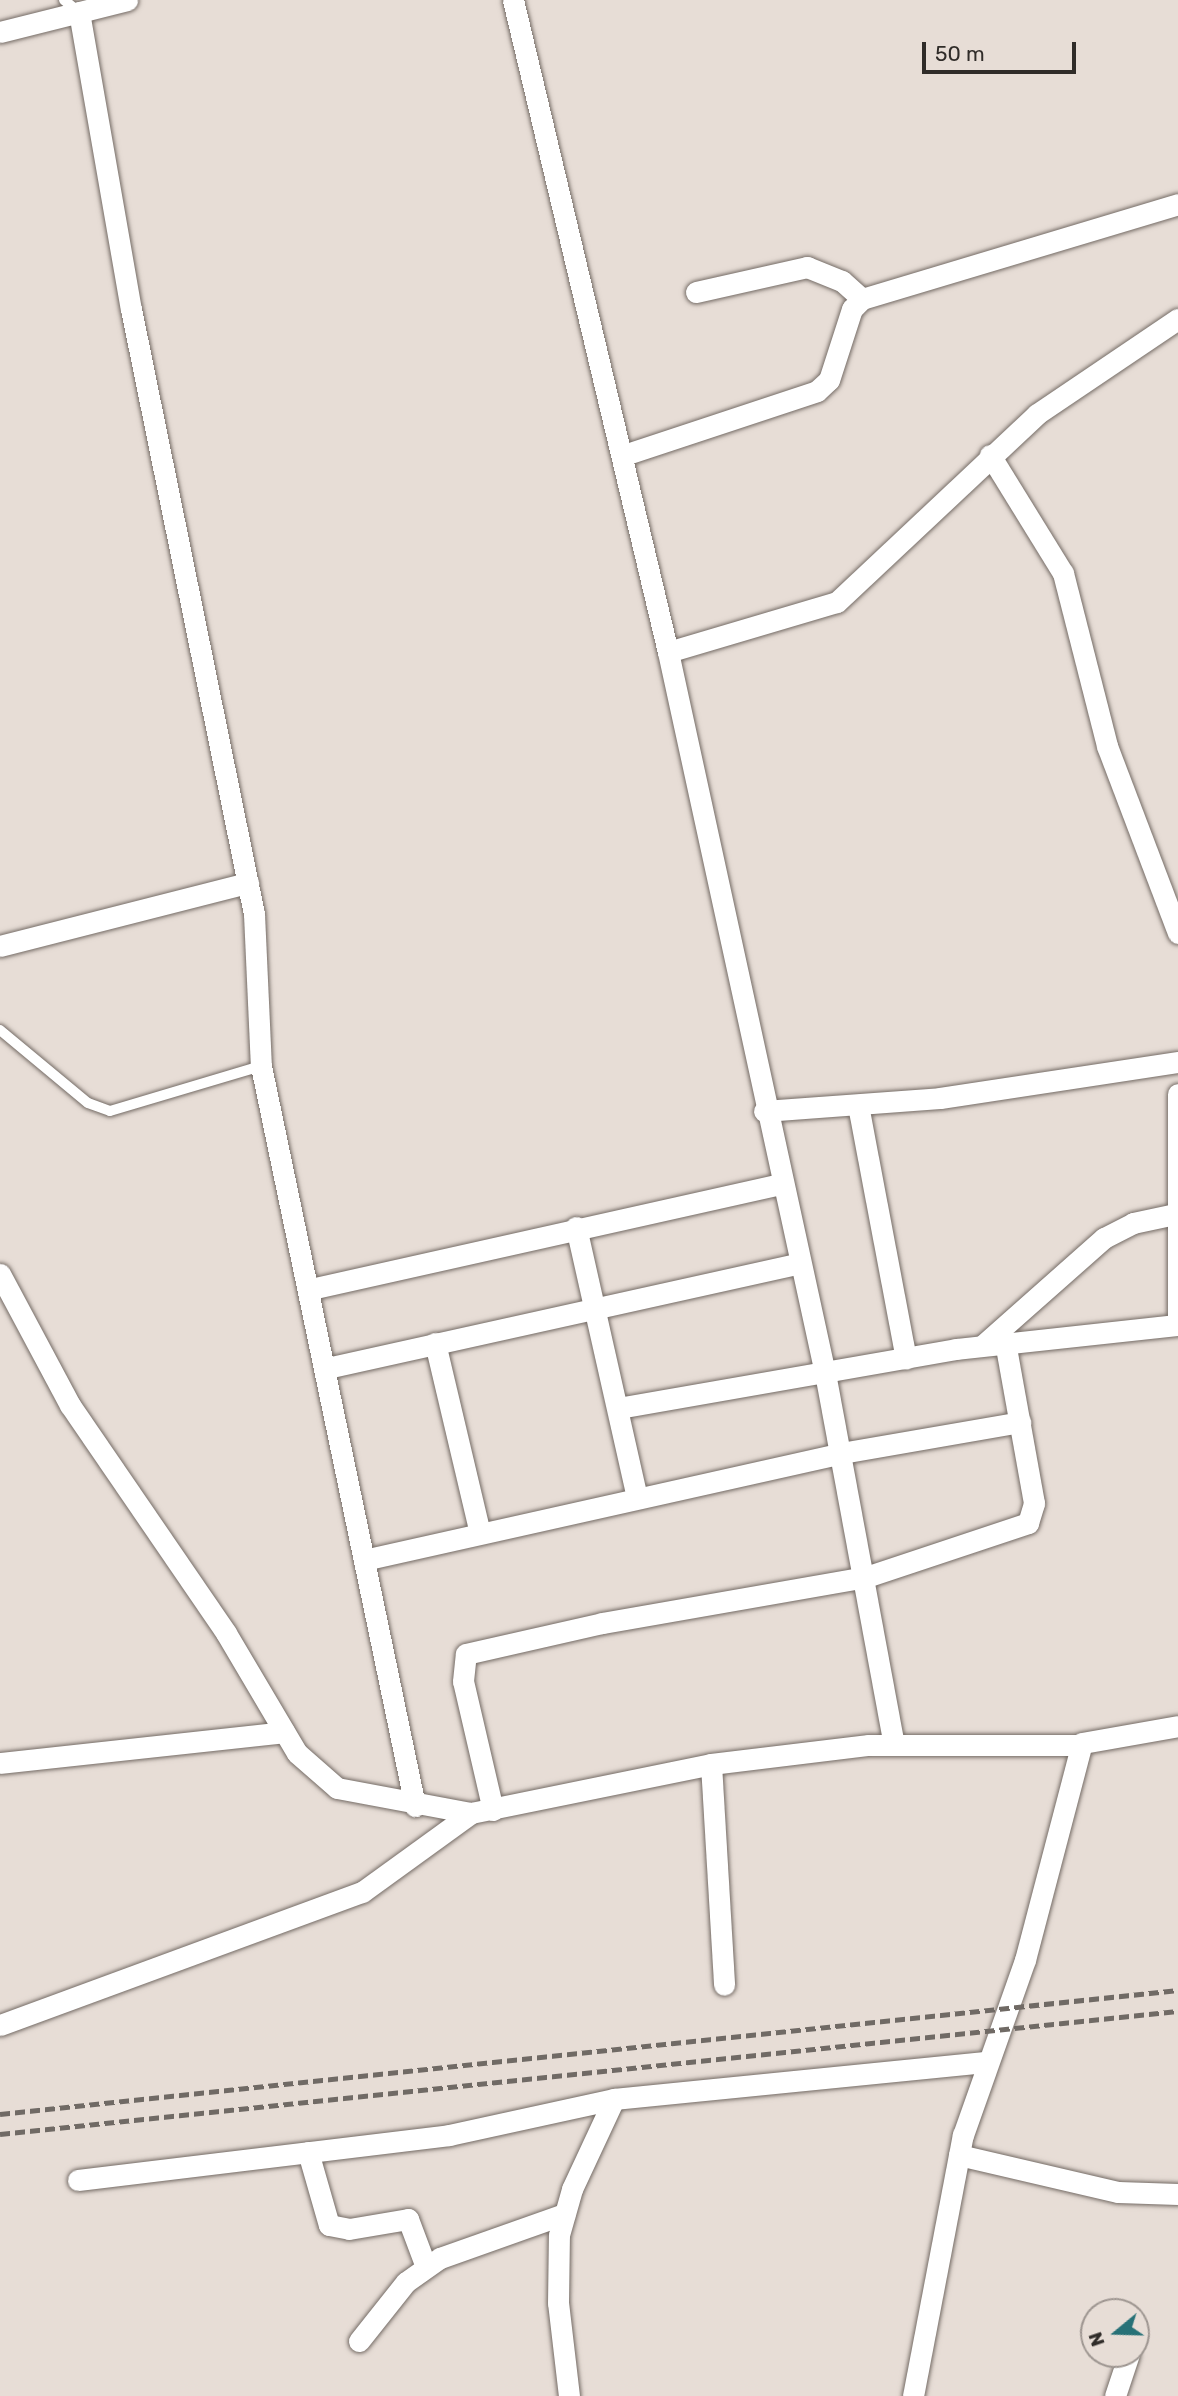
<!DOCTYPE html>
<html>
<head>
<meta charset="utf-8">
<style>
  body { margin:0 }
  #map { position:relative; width:1178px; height:2396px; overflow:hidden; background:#e7ddd6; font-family:Rubik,sans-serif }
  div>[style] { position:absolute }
  .roads { filter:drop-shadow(0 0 2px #746b65) drop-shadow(0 0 2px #746b65) }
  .service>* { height:10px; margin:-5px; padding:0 5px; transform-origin:5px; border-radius:5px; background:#fff }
  .minor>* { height:21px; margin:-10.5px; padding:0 10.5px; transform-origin:10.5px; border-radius:10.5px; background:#fff }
  .rail>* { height:5px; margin-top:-2.5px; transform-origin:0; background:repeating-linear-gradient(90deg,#706a65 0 10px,transparent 0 15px) }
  span { translate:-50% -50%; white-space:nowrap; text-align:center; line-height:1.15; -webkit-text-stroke:6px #e7ddd6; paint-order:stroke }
  .north { position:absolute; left:1080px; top:2298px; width:70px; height:70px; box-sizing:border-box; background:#e7ddd6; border:2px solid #9e9691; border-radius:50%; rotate:251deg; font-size:19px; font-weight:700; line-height:28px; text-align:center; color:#302c29 }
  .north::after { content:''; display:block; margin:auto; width:24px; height:32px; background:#277177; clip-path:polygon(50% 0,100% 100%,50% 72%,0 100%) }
  .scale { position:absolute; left:922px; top:42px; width:154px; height:32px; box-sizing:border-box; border:4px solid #302c29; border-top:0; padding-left:9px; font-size:21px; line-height:24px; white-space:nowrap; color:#302c29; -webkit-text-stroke:5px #e7ddd6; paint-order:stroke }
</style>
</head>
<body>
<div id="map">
  <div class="roads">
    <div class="service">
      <div style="left:64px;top:0;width:19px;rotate:39deg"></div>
      <div style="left:0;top:1030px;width:114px;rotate:39.7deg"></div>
      <div style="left:88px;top:1103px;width:23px;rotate:20deg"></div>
      <div style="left:110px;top:1111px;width:158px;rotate:-16.6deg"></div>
    </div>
    <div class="minor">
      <div style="left:513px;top:0;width:670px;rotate:76.63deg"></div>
      <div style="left:668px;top:652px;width:738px;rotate:77.72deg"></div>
      <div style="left:825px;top:1373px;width:377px;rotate:79.5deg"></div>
      <div style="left:79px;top:12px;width:302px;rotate:80.1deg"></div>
      <div style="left:131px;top:309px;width:617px;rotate:78.51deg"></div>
      <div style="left:254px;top:914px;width:152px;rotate:87.4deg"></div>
      <div style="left:261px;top:1066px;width:756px;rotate:78.24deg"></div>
      <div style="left:0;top:32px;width:131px;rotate:-14.1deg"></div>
      <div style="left:696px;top:292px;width:114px;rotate:-12.7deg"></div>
      <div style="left:807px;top:267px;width:38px;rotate:22deg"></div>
      <div style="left:842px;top:281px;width:27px;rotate:42deg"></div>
      <div style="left:624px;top:455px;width:203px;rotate:-18.3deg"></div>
      <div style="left:817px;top:391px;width:16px;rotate:-43deg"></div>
      <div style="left:829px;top:380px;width:75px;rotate:-72.1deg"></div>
      <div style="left:852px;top:309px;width:14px;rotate:-45deg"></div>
      <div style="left:862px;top:299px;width:330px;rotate:-16.7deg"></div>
      <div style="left:990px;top:455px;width:139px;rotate:58.3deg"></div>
      <div style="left:1063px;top:573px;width:179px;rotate:75.7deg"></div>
      <div style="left:1107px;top:746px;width:200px;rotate:69.2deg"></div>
      <div style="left:668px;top:652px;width:176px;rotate:-16.5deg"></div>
      <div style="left:837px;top:602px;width:274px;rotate:-43.2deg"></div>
      <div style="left:1037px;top:414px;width:170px;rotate:-34deg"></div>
      <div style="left:0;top:946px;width:256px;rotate:-14.3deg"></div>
      <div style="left:858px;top:1105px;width:258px;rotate:79.3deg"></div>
      <div style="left:764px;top:1111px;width:176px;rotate:-4.2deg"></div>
      <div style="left:940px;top:1098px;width:241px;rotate:-8.6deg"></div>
      <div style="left:576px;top:1227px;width:277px;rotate:77.3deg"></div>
      <div style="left:0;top:1274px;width:149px;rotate:61.9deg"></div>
      <div style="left:70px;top:1405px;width:276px;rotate:55.6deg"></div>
      <div style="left:226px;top:1633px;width:139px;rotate:59.4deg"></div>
      <div style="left:297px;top:1753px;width:53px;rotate:41.2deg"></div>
      <div style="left:337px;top:1788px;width:136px;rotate:10.6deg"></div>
      <div style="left:471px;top:1813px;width:245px;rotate:-11.5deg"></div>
      <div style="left:711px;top:1764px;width:159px;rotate:-6.9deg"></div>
      <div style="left:869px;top:1745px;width:213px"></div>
      <div style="left:311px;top:1289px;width:482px;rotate:-12.6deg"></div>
      <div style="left:1178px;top:1325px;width:231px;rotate:-90deg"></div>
      <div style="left:435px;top:1343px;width:195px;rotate:76.7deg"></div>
      <div style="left:983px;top:1345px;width:162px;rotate:-41.5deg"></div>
      <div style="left:1104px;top:1238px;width:33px;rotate:-27deg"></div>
      <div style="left:1133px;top:1223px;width:43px;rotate:-12.1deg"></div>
      <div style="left:327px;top:1368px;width:484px;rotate:-12.5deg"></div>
      <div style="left:618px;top:1408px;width:343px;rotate:-9.9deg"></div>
      <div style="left:956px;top:1349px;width:223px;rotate:-6.2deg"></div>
      <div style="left:364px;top:1560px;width:489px;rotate:-12.6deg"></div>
      <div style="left:841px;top:1453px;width:182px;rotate:-9.8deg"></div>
      <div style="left:0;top:1763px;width:286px;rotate:-6.2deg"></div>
      <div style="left:711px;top:1764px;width:221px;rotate:86.6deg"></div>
      <div style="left:493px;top:1810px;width:132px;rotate:-103.1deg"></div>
      <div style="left:463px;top:1681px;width:27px;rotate:-84deg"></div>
      <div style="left:466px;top:1654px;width:139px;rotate:-12.8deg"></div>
      <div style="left:602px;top:1623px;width:268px;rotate:-9.9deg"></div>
      <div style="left:866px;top:1577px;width:171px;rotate:-18.4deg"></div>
      <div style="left:1028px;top:1523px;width:21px;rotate:-73deg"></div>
      <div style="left:1034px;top:1503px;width:164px;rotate:-100.2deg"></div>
      <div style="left:0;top:2025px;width:386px;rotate:-20.2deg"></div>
      <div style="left:362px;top:1892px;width:135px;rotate:-35.9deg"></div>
      <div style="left:308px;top:2152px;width:76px;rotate:74deg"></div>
      <div style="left:329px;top:2225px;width:20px;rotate:11deg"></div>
      <div style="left:349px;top:2229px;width:60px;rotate:-9.6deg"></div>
      <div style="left:408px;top:2219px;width:51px;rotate:69.4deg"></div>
      <div style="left:959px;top:2155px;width:163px;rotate:13.1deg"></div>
      <div style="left:1118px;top:2192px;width:60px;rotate:1.9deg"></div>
      <div style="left:78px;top:2180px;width:374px;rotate:-6.9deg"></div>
      <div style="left:449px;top:2135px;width:169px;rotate:-12.3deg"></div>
      <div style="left:614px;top:2099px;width:375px;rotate:-5.7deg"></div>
      <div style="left:359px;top:2341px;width:75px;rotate:-51.5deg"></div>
      <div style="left:406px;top:2282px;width:42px;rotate:-35.2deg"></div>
      <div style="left:440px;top:2258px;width:132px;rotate:-19.5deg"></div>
      <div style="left:569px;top:2396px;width:94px;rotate:-96.7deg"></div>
      <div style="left:558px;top:2303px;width:68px;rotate:-89.2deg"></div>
      <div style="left:559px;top:2235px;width:48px;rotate:-74.2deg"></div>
      <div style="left:572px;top:2189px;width:99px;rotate:-65deg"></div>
      <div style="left:913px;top:2396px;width:266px;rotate:-79.2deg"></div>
      <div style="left:963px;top:2135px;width:186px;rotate:-70.5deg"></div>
      <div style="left:1025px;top:1960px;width:224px;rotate:-75.3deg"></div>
      <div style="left:1082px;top:1743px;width:97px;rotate:-10deg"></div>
      <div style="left:1115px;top:2396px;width:44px;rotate:-71.6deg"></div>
    </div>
  </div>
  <div class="rail">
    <div style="left:0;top:2114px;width:1185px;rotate:-6.01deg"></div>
    <div style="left:0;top:2134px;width:1184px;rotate:-5.96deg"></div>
  </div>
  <div class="north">N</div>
  <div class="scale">50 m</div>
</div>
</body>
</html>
